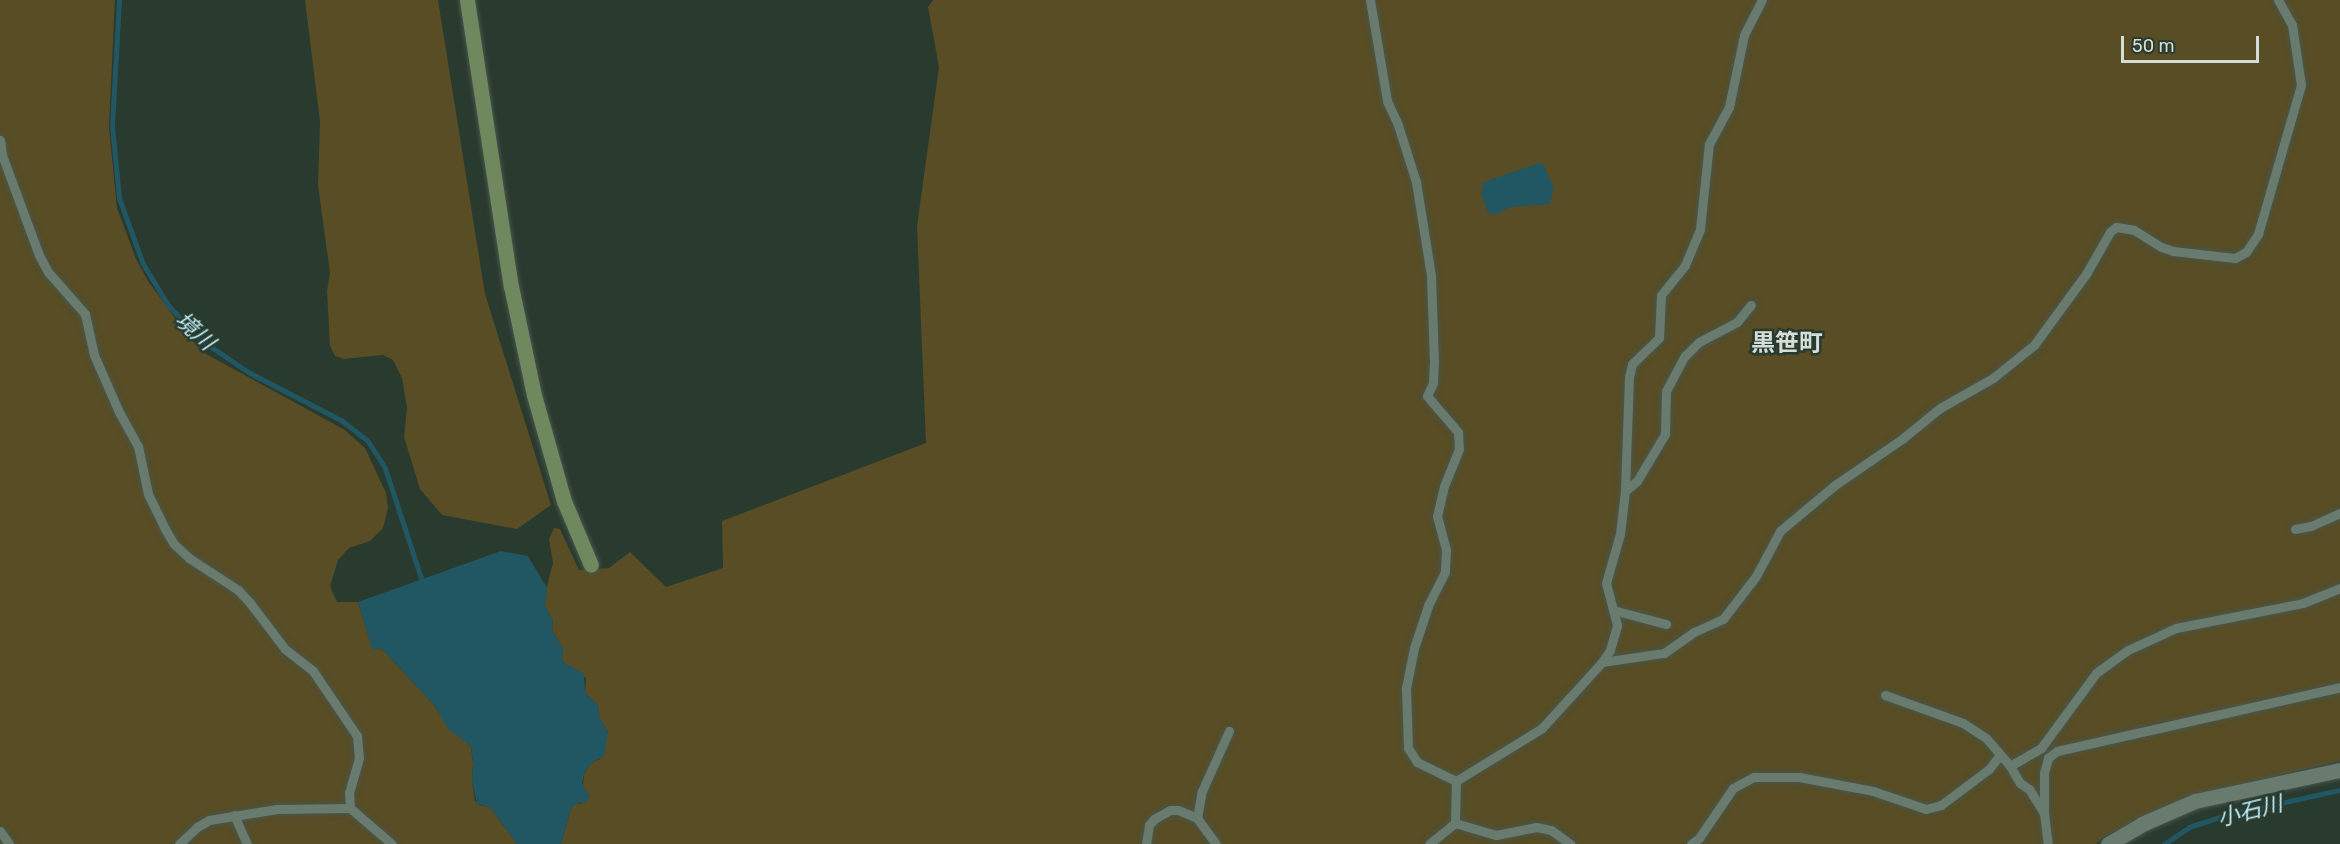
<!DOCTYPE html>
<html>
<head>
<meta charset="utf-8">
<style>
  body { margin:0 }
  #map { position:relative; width:2340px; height:844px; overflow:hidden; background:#293a2f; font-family:Rubik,"Noto Sans JP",sans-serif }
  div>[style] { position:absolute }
  .green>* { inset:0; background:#584d24 }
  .water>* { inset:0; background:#215763 }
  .stream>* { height:5px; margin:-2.5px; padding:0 2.5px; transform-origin:2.5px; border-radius:2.5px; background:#215763 }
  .roads { filter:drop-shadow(0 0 2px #48564d) drop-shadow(0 0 2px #48564d) }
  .lane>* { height:9px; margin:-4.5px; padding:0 4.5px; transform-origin:4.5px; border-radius:4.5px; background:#687b6e }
  .street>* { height:15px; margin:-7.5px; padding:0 7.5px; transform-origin:7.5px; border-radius:7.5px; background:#687b6e }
  .secondary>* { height:15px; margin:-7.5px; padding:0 7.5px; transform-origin:7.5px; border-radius:7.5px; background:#70885d }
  span { translate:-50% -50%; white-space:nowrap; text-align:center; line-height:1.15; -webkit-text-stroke:5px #293a2f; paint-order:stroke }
  .water-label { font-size:22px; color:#beeefa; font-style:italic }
  .quarter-label { font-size:24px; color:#d4ded7; font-weight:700 }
  .scale { position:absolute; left:2121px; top:36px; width:138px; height:27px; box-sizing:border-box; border:3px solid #d4ded7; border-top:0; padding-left:8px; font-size:18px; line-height:21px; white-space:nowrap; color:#d4ded7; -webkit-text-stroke:4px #293a2f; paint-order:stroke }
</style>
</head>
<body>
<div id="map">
  <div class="green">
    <div style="clip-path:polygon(0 0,115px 0,109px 127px,117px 208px,136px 259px,148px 281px,188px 336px,206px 354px,345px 430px,365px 448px,386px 493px,388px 508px,383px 528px,370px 541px,349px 548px,338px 560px,330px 586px,337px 602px,358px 602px,373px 650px,378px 648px,383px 650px,435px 706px,448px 728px,471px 746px,473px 763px,472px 782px,475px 801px,479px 805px,490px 807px,517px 844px,0 844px)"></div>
    <div style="clip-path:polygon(305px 0,438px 0,485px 294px,551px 505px,517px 529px,442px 515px,420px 489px,404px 437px,407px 408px,402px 378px,393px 360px,383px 355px,344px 359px,335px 356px,330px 346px,327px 291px,330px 273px,318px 185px,320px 122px)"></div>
    <div style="clip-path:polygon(933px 0,2340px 0,2340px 761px,2188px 796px,2105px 836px,2096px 844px,561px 844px,571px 808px,577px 803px,581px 804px,584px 774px,592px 762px,600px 759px,608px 732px,599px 717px,598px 705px,585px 693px,586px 678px,562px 661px,563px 649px,552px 630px,553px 621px,545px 606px,545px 594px,553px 563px,549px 539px,554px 528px,560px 529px,579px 570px,609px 568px,630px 552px,666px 587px,723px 568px,722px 521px,926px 443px,917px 226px,939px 67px,928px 7px)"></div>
  </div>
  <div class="water">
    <div style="clip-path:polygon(1539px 163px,1543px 164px,1554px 188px,1550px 204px,1511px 207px,1495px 214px,1488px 213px,1481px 193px,1484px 182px)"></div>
    <div style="clip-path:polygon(501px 551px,528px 556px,547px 588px,545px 606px,553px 621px,552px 630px,563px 649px,562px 661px,584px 674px,585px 693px,598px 705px,599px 717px,608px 732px,604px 756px,592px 762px,584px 774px,582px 784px,590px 796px,585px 803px,577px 803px,571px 808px,561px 844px,517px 844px,490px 807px,477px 804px,472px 782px,473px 763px,471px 746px,448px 729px,435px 706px,383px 650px,378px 648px,373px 651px,358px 602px)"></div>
  </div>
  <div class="stream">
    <div style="left:119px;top:0;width:126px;rotate:93.2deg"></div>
    <div style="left:112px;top:126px;width:72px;rotate:84.4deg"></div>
    <div style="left:119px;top:198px;width:70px;rotate:70deg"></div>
    <div style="left:143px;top:264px;width:48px;rotate:58.6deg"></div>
    <div style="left:168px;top:305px;width:45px;rotate:47.7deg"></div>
    <div style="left:198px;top:338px;width:60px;rotate:34.2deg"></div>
    <div style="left:248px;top:372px;width:105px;rotate:27.3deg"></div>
    <div style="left:341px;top:420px;width:33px;rotate:38deg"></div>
    <div style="left:367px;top:440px;width:33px;rotate:57deg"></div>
    <div style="left:385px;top:468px;width:116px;rotate:71.9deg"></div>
    <div style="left:2164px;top:844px;width:30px;rotate:-34deg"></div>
    <div style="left:2189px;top:827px;width:39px;rotate:-18deg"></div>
    <div style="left:2226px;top:815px;width:117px;rotate:-12.4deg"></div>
  </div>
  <div class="roads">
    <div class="lane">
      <div style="left:1370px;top:0;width:102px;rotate:80.4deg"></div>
      <div style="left:1387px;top:101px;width:26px;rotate:65deg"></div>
      <div style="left:1398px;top:125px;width:60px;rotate:72.5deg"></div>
      <div style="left:1416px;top:182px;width:95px;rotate:80.9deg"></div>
      <div style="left:1431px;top:276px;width:86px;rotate:88deg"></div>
      <div style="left:1434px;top:362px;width:21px;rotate:93deg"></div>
      <div style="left:1433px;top:383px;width:14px;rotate:115deg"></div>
      <div style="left:1427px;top:396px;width:48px;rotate:49.3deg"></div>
      <div style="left:1458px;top:432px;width:17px;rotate:87deg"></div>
      <div style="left:1459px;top:449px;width:40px;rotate:112deg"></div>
      <div style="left:1444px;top:486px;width:31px;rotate:103deg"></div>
      <div style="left:1437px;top:516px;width:35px;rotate:75deg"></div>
      <div style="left:1446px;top:550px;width:22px;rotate:93deg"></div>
      <div style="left:1445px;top:572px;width:38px;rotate:117deg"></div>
      <div style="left:1428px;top:606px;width:44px;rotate:108.4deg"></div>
      <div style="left:1414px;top:648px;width:41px;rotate:101.3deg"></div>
      <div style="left:1406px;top:688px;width:60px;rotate:88.1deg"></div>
      <div style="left:1408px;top:748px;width:17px;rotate:57deg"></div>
      <div style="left:1417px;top:762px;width:43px;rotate:26deg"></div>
      <div style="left:1456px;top:781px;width:42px;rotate:91.4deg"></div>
      <div style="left:1455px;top:823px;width:33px;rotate:141deg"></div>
      <div style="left:0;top:140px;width:15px;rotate:82deg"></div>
      <div style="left:2px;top:155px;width:107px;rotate:69.7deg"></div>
      <div style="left:39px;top:255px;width:19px;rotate:62deg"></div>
      <div style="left:48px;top:272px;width:56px;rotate:48.6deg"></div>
      <div style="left:85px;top:314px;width:42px;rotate:77.6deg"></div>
      <div style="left:94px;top:355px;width:62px;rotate:66.3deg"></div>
      <div style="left:119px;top:412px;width:39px;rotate:61deg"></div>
      <div style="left:138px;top:446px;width:49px;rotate:78.2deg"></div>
      <div style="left:148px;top:494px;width:39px;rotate:64deg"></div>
      <div style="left:165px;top:529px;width:17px;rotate:59deg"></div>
      <div style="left:174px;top:544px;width:21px;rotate:43deg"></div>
      <div style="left:189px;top:558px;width:59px;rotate:33.1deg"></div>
      <div style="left:238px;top:590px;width:18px;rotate:47deg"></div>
      <div style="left:250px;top:603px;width:58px;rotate:52.7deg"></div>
      <div style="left:285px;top:649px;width:36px;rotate:38deg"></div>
      <div style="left:313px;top:671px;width:78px;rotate:55.9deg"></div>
      <div style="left:357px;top:736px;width:22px;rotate:85deg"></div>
      <div style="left:359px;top:758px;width:35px;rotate:106deg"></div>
      <div style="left:349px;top:792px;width:16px;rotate:86deg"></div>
      <div style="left:1625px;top:491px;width:16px;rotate:-40deg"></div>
      <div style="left:1637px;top:481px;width:55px;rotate:-59.2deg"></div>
      <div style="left:1665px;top:434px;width:43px;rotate:-88.7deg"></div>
      <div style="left:1666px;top:391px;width:40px;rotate:-62deg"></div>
      <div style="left:1685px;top:356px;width:20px;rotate:-45deg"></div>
      <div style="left:1699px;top:342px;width:43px;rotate:-27.8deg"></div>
      <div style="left:1737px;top:322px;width:22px;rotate:-51deg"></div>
      <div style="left:2295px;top:529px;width:16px;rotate:-11deg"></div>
      <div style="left:2311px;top:526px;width:32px;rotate:-24deg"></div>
      <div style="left:1613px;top:610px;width:55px;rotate:14.8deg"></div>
      <div style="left:1602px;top:662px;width:63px;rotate:-8.3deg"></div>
      <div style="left:1664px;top:653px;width:37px;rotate:-35deg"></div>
      <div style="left:1694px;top:632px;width:32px;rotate:-24deg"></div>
      <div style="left:1723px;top:619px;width:54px;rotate:-52.5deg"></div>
      <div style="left:1756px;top:576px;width:51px;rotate:-61.9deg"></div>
      <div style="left:1780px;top:531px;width:72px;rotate:-39.9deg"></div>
      <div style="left:1835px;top:485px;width:81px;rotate:-34.5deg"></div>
      <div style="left:1902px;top:439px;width:49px;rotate:-39.2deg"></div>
      <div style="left:1940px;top:408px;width:61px;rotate:-29.5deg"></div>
      <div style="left:1993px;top:378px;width:53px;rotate:-38.8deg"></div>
      <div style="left:2034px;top:345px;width:88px;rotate:-53.8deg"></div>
      <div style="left:2086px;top:274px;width:48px;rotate:-60.3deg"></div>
      <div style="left:2110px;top:232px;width:8px;rotate:-40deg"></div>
      <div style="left:2116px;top:227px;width:18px;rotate:9deg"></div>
      <div style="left:2134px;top:230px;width:32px;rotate:32deg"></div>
      <div style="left:2161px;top:247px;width:13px;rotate:18deg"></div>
      <div style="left:2173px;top:251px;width:62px;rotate:6.4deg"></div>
      <div style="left:2235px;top:258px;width:13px;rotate:-29deg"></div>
      <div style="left:2246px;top:252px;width:22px;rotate:-56deg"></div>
      <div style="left:2258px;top:234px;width:155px;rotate:-73.9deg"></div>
      <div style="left:2301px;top:85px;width:61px;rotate:-98.5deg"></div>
      <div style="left:2292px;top:25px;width:29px;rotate:-119deg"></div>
      <div style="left:1885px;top:695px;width:83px;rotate:19.7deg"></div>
      <div style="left:1963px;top:723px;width:27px;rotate:33deg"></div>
      <div style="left:1986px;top:738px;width:37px;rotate:49deg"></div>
      <div style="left:2010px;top:766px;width:20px;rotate:60deg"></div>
      <div style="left:2020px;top:783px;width:11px;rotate:34deg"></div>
      <div style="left:2029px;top:789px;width:28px;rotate:58deg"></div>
      <div style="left:2044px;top:813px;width:31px;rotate:83deg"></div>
      <div style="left:2010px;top:766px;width:36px;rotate:-30deg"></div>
      <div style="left:2041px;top:748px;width:93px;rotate:-53.7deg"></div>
      <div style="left:2096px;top:673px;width:39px;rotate:-36deg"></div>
      <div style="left:2128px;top:650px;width:53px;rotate:-24.6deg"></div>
      <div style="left:2176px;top:628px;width:129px;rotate:-11.1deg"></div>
      <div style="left:2303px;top:603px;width:40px;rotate:-22deg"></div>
      <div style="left:1456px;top:781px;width:101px;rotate:-31.6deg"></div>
      <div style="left:1542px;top:728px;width:89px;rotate:-47.7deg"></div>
      <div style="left:1602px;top:662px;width:14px;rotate:-56deg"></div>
      <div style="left:1610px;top:650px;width:26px;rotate:-74deg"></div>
      <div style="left:1617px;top:625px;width:43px;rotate:-104.7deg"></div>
      <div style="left:1606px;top:583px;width:51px;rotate:-74.1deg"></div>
      <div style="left:1620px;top:534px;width:43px;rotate:-83.4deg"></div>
      <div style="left:1625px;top:491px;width:114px;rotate:-88deg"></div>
      <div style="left:1629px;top:377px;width:13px;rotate:-77deg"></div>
      <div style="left:1632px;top:364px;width:37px;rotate:-44deg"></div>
      <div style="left:1659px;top:338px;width:43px;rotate:-87.3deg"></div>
      <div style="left:1661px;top:295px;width:38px;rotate:-51deg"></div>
      <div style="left:1685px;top:265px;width:39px;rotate:-67deg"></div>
      <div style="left:1700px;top:229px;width:85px;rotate:-84deg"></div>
      <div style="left:1709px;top:144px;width:42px;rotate:-61.6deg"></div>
      <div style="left:1729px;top:107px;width:74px;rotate:-78.2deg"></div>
      <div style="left:1744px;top:35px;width:39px;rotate:-63deg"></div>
      <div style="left:2044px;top:813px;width:40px;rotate:-90deg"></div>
      <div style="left:2044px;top:773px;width:16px;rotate:-75deg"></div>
      <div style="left:2048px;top:758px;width:11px;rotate:-38deg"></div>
      <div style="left:2057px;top:751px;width:290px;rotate:-12.7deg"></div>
      <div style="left:234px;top:815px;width:32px;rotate:66deg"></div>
      <div style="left:1197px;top:818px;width:27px;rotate:-80deg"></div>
      <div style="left:1202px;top:791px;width:66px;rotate:-65.8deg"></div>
      <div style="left:1455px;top:823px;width:43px;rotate:16.3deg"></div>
      <div style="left:1496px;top:835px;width:41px;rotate:-11.3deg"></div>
      <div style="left:1536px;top:827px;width:15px;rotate:11deg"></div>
      <div style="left:1551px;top:830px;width:24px;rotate:36deg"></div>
      <div style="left:0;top:831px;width:16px;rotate:55deg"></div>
      <div style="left:179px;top:844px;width:25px;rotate:-43deg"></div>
      <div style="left:197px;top:827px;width:14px;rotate:-30deg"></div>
      <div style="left:209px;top:820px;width:69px;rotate:-9.2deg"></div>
      <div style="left:277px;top:809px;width:73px;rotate:-0.8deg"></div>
      <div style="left:350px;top:808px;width:55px;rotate:40.6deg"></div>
      <div style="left:1146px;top:844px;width:19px;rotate:-81deg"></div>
      <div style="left:1149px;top:825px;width:8px;rotate:-50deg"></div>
      <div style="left:1154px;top:819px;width:18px;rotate:-29deg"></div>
      <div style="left:1170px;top:810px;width:8px"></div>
      <div style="left:1178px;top:810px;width:21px;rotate:23deg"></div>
      <div style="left:1197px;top:818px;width:32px;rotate:54deg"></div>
      <div style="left:1691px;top:844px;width:10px;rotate:-37deg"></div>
      <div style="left:1699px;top:838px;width:60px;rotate:-55.8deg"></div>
      <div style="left:1733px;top:788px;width:24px;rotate:-28deg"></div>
      <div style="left:1754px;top:777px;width:45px"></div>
      <div style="left:1799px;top:777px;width:75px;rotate:10.7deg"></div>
      <div style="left:1873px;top:791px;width:56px;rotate:18.8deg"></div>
      <div style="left:1926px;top:809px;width:16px;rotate:-15deg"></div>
      <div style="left:1941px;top:805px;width:60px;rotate:-36.9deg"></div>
      <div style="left:1989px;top:769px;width:18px;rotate:-52deg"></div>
    </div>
    <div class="street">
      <div style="left:2108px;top:844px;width:39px;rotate:-30deg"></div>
      <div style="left:2142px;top:824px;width:58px;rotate:-23.5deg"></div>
      <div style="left:2195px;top:801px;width:148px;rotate:-12.1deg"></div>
    </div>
    <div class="secondary">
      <div style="left:467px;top:0;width:289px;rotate:81.3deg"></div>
      <div style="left:511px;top:286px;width:111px;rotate:78.1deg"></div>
      <div style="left:534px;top:395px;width:110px;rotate:74.2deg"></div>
      <div style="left:564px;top:501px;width:69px;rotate:67.1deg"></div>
    </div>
  </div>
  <div class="water-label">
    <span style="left:195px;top:331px;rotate:42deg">境川</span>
    <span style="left:2250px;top:811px;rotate:-14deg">小石川</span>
  </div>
  <div class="quarter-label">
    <span style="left:1787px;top:344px">黒笹町</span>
  </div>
  <div class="scale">50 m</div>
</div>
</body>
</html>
